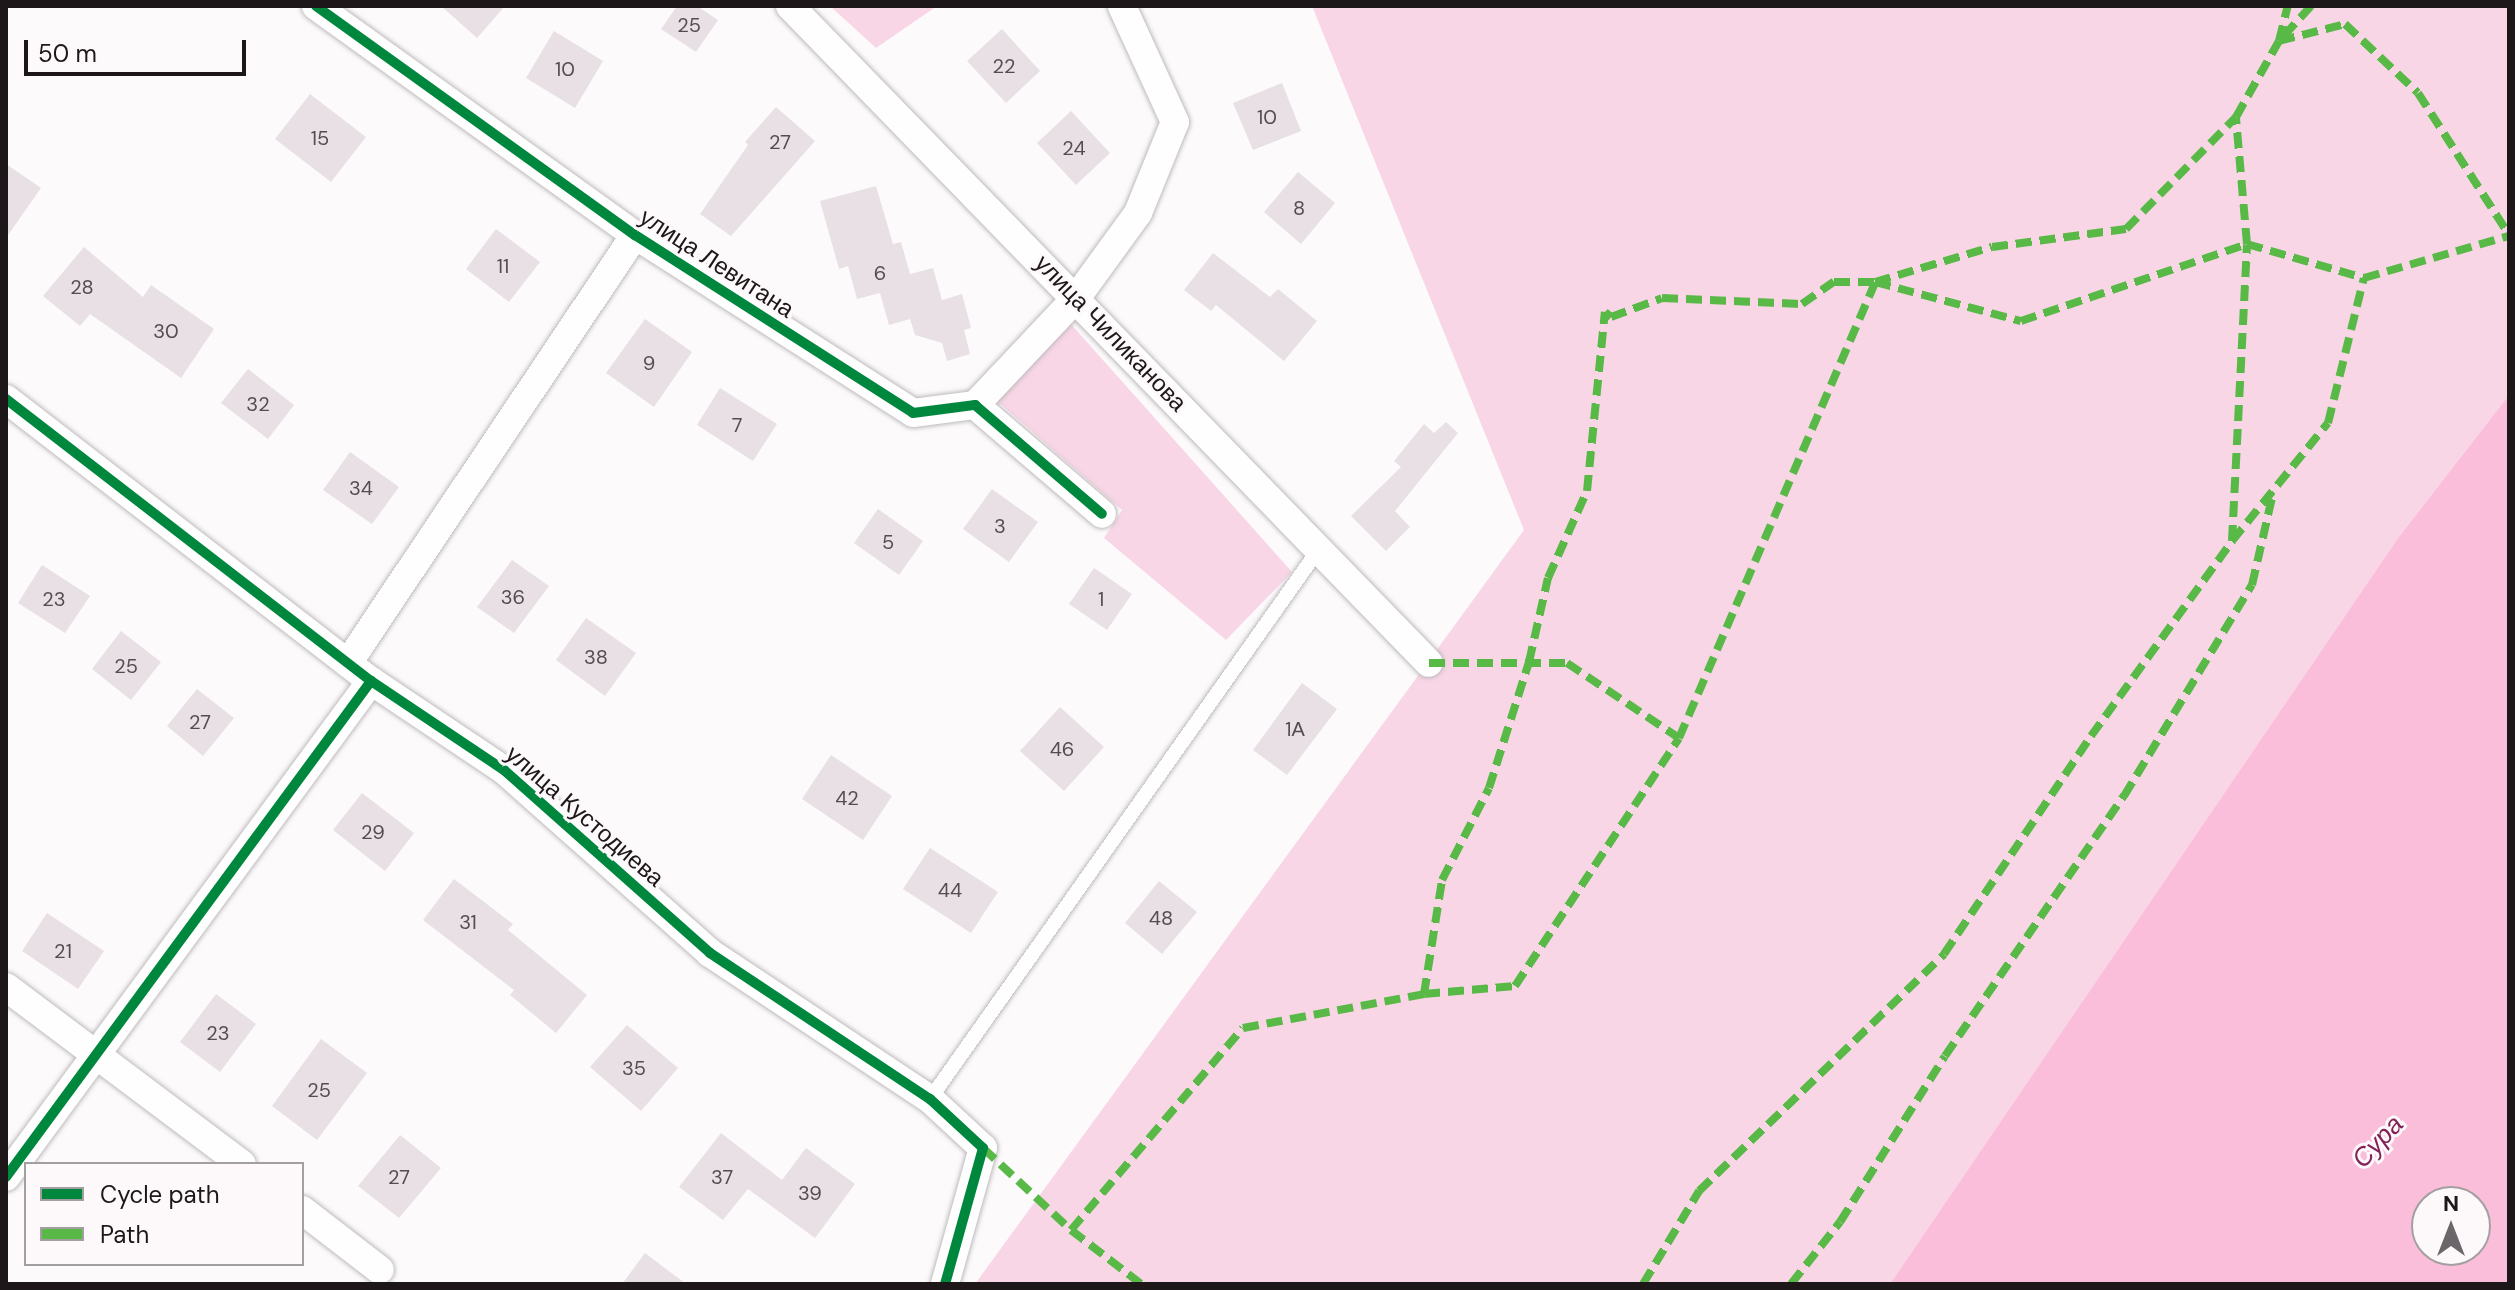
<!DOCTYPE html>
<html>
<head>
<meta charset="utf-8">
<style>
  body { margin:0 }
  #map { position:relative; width:2515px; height:1290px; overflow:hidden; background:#fcfafb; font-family:"DM Sans",sans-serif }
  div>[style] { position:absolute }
  .green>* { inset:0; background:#f9d6e6 }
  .water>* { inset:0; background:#fbbeda }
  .building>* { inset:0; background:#e8e0e4 }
  .roads { filter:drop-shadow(0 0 2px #bfbbbd) drop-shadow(0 0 2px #bfbbbd) }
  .lane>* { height:14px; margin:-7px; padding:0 7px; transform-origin:7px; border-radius:7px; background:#fffefe }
  .street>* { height:28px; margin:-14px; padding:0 14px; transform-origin:14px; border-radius:14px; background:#fffefe }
  .quiet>* { height:8px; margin-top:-4px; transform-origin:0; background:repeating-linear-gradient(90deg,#58b947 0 16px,transparent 0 24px) }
  .cycleway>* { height:10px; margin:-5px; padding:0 5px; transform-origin:5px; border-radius:5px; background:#00873e }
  span { translate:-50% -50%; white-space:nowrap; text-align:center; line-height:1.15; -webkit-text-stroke:6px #fdf9fb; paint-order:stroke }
  .number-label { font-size:20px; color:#534c50 }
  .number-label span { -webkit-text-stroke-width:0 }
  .street-label { font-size:24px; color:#1d171a }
  .water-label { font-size:26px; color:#832259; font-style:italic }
  .frame { position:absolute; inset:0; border:8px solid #1d171a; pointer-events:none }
  .legend { position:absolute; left:24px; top:1162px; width:280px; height:104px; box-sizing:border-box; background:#fdf9fb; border:2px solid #a39fa1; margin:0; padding:10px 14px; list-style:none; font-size:24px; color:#1d171a }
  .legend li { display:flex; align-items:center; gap:16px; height:40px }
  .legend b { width:40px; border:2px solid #a39fa1 }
  .north { position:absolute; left:2411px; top:1186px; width:80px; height:80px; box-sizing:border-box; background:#fdf9fb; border:2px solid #a39fa1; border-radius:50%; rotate:0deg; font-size:22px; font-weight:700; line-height:32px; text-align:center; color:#1d171a }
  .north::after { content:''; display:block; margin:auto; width:28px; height:36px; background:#6b6669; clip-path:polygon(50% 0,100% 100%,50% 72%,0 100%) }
  .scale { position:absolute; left:24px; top:40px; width:222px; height:36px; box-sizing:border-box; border:4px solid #1d171a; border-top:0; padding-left:10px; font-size:24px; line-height:28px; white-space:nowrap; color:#1d171a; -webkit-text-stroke:6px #fdf9fb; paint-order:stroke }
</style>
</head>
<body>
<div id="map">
  <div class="green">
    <div style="clip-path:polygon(830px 6px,937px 6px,876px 48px)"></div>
    <div style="clip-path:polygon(1312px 6px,2509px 6px,2509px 395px,2398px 538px,1890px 1284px,975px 1284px,1524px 530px)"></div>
    <div style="clip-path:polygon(1070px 323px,1292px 572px,1226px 640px,1104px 538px,1122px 510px,997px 401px)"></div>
  </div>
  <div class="water">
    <div style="clip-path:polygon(evenodd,2509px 395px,2509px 1284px,1890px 1284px,2398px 538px,2509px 395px,2427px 1202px,2475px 1202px,2475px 1250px,2427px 1250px,2427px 1202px)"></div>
  </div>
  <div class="building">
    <div style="clip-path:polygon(441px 6px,505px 6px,477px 38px)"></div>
    <div style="clip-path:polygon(677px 6px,697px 6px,718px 20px,696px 52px,661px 29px)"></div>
    <div style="clip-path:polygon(1002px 29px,1040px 71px,1006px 103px,967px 61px)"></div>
    <div style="clip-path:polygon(554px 31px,603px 61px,575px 108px,526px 78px)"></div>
    <div style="clip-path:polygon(1282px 83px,1301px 131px,1253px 150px,1233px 103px)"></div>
    <div style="clip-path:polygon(310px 94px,366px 137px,331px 182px,275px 139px)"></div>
    <div style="clip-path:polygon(776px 107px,815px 141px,731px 236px,700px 214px,748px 145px,745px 142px)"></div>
    <div style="clip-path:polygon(1071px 111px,1110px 153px,1076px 185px,1037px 143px)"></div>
    <div style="clip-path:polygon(6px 164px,41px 188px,6px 238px)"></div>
    <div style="clip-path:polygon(1298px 172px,1335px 203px,1301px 244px,1264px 212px)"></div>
    <div style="clip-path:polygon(876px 186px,893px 244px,901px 242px,910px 274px,933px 268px,942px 300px,962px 294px,971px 328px,964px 330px,970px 354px,947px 361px,942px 343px,915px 335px,910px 319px,889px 325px,880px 293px,857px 299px,848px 266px,839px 269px,820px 201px)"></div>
    <div style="clip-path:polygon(496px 229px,540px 262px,509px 302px,466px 269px)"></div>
    <div style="clip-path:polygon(84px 247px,143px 297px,151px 285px,214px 329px,181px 378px,90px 314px,80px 326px,43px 296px)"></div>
    <div style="clip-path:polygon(1213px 253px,1270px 297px,1278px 289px,1317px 321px,1284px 361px,1216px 305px,1211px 311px,1184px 290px)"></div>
    <div style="clip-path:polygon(645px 319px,692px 352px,654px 407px,606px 373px)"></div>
    <div style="clip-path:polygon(248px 369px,294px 405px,268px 439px,221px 403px)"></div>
    <div style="clip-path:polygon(720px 388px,777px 424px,753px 461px,697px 425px)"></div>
    <div style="clip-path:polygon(1446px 422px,1458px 433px,1395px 511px,1410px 527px,1386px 551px,1351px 516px,1401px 467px,1394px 461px,1424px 424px,1434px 433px)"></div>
    <div style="clip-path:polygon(350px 452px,399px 487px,372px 524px,323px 490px)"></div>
    <div style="clip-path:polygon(992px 489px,1038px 522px,1009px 562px,963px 529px)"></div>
    <div style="clip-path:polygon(878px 509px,923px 541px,899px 575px,854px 543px)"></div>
    <div style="clip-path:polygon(512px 560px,549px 586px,514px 633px,477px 607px)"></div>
    <div style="clip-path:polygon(42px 565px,90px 596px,65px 633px,18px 603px)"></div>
    <div style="clip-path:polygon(1094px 568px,1132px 594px,1107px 630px,1069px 604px)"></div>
    <div style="clip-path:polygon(586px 618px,636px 653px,605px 696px,556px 660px)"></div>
    <div style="clip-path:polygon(121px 631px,161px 662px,131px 700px,92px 669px)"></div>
    <div style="clip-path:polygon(1302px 683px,1337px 709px,1287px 775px,1253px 750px)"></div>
    <div style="clip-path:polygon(197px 689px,234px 718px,203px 756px,167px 726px)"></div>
    <div style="clip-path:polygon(1060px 707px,1104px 747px,1064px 791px,1020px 751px)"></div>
    <div style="clip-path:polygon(831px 755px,892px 796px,863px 840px,802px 799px)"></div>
    <div style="clip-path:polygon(362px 793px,414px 833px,385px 871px,333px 830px)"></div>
    <div style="clip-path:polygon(930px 848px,998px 892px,971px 933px,903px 889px)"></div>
    <div style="clip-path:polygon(454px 879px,513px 924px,508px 930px,587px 995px,556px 1033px,510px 995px,514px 990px,423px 920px)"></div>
    <div style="clip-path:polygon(1159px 881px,1197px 912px,1162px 954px,1125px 923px)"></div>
    <div style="clip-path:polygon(47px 913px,104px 951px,78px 989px,22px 951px)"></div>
    <div style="clip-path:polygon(216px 994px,256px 1024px,220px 1072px,180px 1042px)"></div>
    <div style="clip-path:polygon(627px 1025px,678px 1068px,641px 1111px,590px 1067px)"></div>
    <div style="clip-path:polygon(321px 1039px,367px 1073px,317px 1140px,272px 1106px)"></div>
    <div style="clip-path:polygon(721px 1133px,782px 1180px,806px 1148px,855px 1184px,815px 1238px,748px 1189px,723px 1220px,679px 1187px)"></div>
    <div style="clip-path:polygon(400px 1135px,441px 1168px,399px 1218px,358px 1186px)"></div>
    <div style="clip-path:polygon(645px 1253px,686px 1284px,622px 1284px)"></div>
  </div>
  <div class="roads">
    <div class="lane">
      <div style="left:930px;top:1099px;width:674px;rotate:-54.73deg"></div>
    </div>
    <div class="street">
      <div style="left:316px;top:6px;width:393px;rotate:35.7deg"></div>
      <div style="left:635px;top:235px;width:330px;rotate:32.6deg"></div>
      <div style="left:913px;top:413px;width:63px;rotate:-7.4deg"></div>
      <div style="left:975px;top:405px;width:167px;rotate:40.6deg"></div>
      <div style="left:790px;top:6px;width:916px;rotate:45.8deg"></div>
      <div style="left:6px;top:399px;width:461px;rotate:37.7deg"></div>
      <div style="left:371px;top:681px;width:160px;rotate:33.8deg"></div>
      <div style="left:504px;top:770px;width:276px;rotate:41.6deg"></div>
      <div style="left:710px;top:953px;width:264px;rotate:33.6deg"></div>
      <div style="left:930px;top:1099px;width:72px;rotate:42.8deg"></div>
      <div style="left:983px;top:1148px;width:141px;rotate:105.6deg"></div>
      <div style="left:975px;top:405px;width:149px;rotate:-46.6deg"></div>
      <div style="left:1077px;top:297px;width:104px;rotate:-54deg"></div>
      <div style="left:1138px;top:213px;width:98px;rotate:-67.9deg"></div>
      <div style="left:1175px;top:122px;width:128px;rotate:-114.6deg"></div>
      <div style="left:348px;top:663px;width:515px;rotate:-56.16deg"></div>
      <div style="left:6px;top:987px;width:295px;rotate:36.9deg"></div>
      <div style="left:6px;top:1177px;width:616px;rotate:-53.65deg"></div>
      <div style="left:302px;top:1210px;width:98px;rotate:37.6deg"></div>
    </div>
  </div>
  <div class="quiet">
    <div style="left:2311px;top:6px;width:47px;rotate:132.4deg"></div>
    <div style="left:2279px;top:41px;width:68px;rotate:-14.4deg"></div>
    <div style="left:2345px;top:24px;width:100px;rotate:43.4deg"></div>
    <div style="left:2418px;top:93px;width:169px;rotate:57.3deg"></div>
    <div style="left:2232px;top:541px;width:297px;rotate:-87.1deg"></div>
    <div style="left:2247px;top:244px;width:127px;rotate:-95deg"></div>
    <div style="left:2236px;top:117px;width:87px;rotate:-60.5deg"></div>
    <div style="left:2279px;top:41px;width:36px;rotate:-76deg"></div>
    <div style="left:1429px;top:663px;width:138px"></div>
    <div style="left:1567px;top:663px;width:135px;rotate:33.8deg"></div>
    <div style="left:1424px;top:994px;width:91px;rotate:-5deg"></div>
    <div style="left:1515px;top:986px;width:297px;rotate:-56.5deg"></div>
    <div style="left:1679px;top:738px;width:496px;rotate:-66.7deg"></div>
    <div style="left:1875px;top:282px;width:151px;rotate:15deg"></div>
    <div style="left:2021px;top:321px;width:239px;rotate:-18.8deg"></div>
    <div style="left:2247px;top:244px;width:122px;rotate:16.2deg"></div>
    <div style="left:2364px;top:278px;width:151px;rotate:-16.2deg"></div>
    <div style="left:983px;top:1148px;width:120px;rotate:43deg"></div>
    <div style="left:1071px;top:1230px;width:88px;rotate:37.6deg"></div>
    <div style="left:1071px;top:1230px;width:265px;rotate:-49.6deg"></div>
    <div style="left:1243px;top:1028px;width:184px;rotate:-10.6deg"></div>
    <div style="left:1424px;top:994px;width:115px;rotate:-81deg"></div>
    <div style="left:1442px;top:880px;width:103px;rotate:-62.9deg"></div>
    <div style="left:1489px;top:788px;width:132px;rotate:-72.4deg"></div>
    <div style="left:1529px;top:662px;width:86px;rotate:-77.3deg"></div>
    <div style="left:1548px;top:578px;width:95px;rotate:-65.9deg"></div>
    <div style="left:1587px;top:491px;width:180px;rotate:-84.3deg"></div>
    <div style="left:1605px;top:312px;width:8px;rotate:40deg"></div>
    <div style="left:1611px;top:317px;width:54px;rotate:-20.4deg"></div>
    <div style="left:1662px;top:298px;width:140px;rotate:2.5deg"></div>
    <div style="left:1802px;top:304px;width:39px;rotate:-35deg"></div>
    <div style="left:1834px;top:282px;width:41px"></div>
    <div style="left:1875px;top:282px;width:122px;rotate:-16.7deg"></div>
    <div style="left:1992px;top:247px;width:135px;rotate:-7.7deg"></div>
    <div style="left:2126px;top:229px;width:157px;rotate:-45.5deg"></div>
    <div style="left:1643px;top:1284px;width:109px;rotate:-58.9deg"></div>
    <div style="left:1699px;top:1191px;width:341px;rotate:-44deg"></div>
    <div style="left:1944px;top:954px;width:263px;rotate:-56deg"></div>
    <div style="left:2091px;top:736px;width:241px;rotate:-54.1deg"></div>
    <div style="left:2232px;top:541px;width:152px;rotate:-50.9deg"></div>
    <div style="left:2328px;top:423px;width:149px;rotate:-76.1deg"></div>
    <div style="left:1791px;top:1284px;width:79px;rotate:-51.7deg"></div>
    <div style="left:1840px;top:1222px;width:196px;rotate:-57.7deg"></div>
    <div style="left:1945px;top:1056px;width:316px;rotate:-55.5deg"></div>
    <div style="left:2124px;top:796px;width:247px;rotate:-58.8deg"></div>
    <div style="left:2252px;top:585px;width:94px;rotate:-77.1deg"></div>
  </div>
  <div class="cycleway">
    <div style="left:316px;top:6px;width:393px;rotate:35.7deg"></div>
    <div style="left:635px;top:235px;width:330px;rotate:32.6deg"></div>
    <div style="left:913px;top:413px;width:63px;rotate:-7.4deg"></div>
    <div style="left:975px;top:405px;width:167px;rotate:40.6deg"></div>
    <div style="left:6px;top:399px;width:461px;rotate:37.7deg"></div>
    <div style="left:371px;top:681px;width:160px;rotate:33.8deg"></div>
    <div style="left:504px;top:770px;width:276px;rotate:41.6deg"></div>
    <div style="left:710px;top:953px;width:264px;rotate:33.6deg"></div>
    <div style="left:930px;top:1099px;width:72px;rotate:42.8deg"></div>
    <div style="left:983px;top:1148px;width:141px;rotate:105.6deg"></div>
    <div style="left:6px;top:1177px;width:616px;rotate:-53.65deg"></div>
  </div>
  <div class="number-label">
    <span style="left:689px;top:25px">25</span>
    <span style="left:1004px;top:66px">22</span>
    <span style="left:565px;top:69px">10</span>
    <span style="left:1267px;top:117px">10</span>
    <span style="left:320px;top:138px">15</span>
    <span style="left:780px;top:142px">27</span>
    <span style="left:1074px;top:148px">24</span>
    <span style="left:1299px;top:208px">8</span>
    <span style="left:503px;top:266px">11</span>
    <span style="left:880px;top:273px">6</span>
    <span style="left:82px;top:287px">28</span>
    <span style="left:166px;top:331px">30</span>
    <span style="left:649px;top:363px">9</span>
    <span style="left:258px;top:404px">32</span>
    <span style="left:737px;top:425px">7</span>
    <span style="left:361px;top:488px">34</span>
    <span style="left:1000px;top:526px">3</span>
    <span style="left:888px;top:542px">5</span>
    <span style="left:513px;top:597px">36</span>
    <span style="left:54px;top:599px">23</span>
    <span style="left:1101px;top:599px">1</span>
    <span style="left:596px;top:657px">38</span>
    <span style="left:126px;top:666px">25</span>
    <span style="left:200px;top:722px">27</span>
    <span style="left:1295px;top:729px">1А</span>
    <span style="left:1062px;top:749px">46</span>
    <span style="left:847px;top:798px">42</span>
    <span style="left:373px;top:832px">29</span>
    <span style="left:950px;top:890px">44</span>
    <span style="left:1161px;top:918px">48</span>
    <span style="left:468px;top:922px">31</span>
    <span style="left:63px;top:951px">21</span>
    <span style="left:218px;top:1033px">23</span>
    <span style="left:634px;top:1068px">35</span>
    <span style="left:319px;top:1090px">25</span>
    <span style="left:399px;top:1177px">27</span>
    <span style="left:722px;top:1177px">37</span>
    <span style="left:810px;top:1193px">39</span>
  </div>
  <div class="street-label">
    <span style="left:717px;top:263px;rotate:33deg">улица Левитана</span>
    <span style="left:1111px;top:333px;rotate:46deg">улица Чиликанова</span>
    <span style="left:585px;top:816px;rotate:41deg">улица Кустодиева</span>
  </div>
  <div class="water-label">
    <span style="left:2378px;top:1142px;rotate:-47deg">Сура</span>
  </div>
  <div class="frame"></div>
  <ul class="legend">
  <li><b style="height:10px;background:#00873e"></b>Cycle path</li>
  <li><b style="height:10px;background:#58b947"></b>Path</li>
  </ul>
  <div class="north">N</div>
  <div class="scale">50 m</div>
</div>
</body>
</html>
